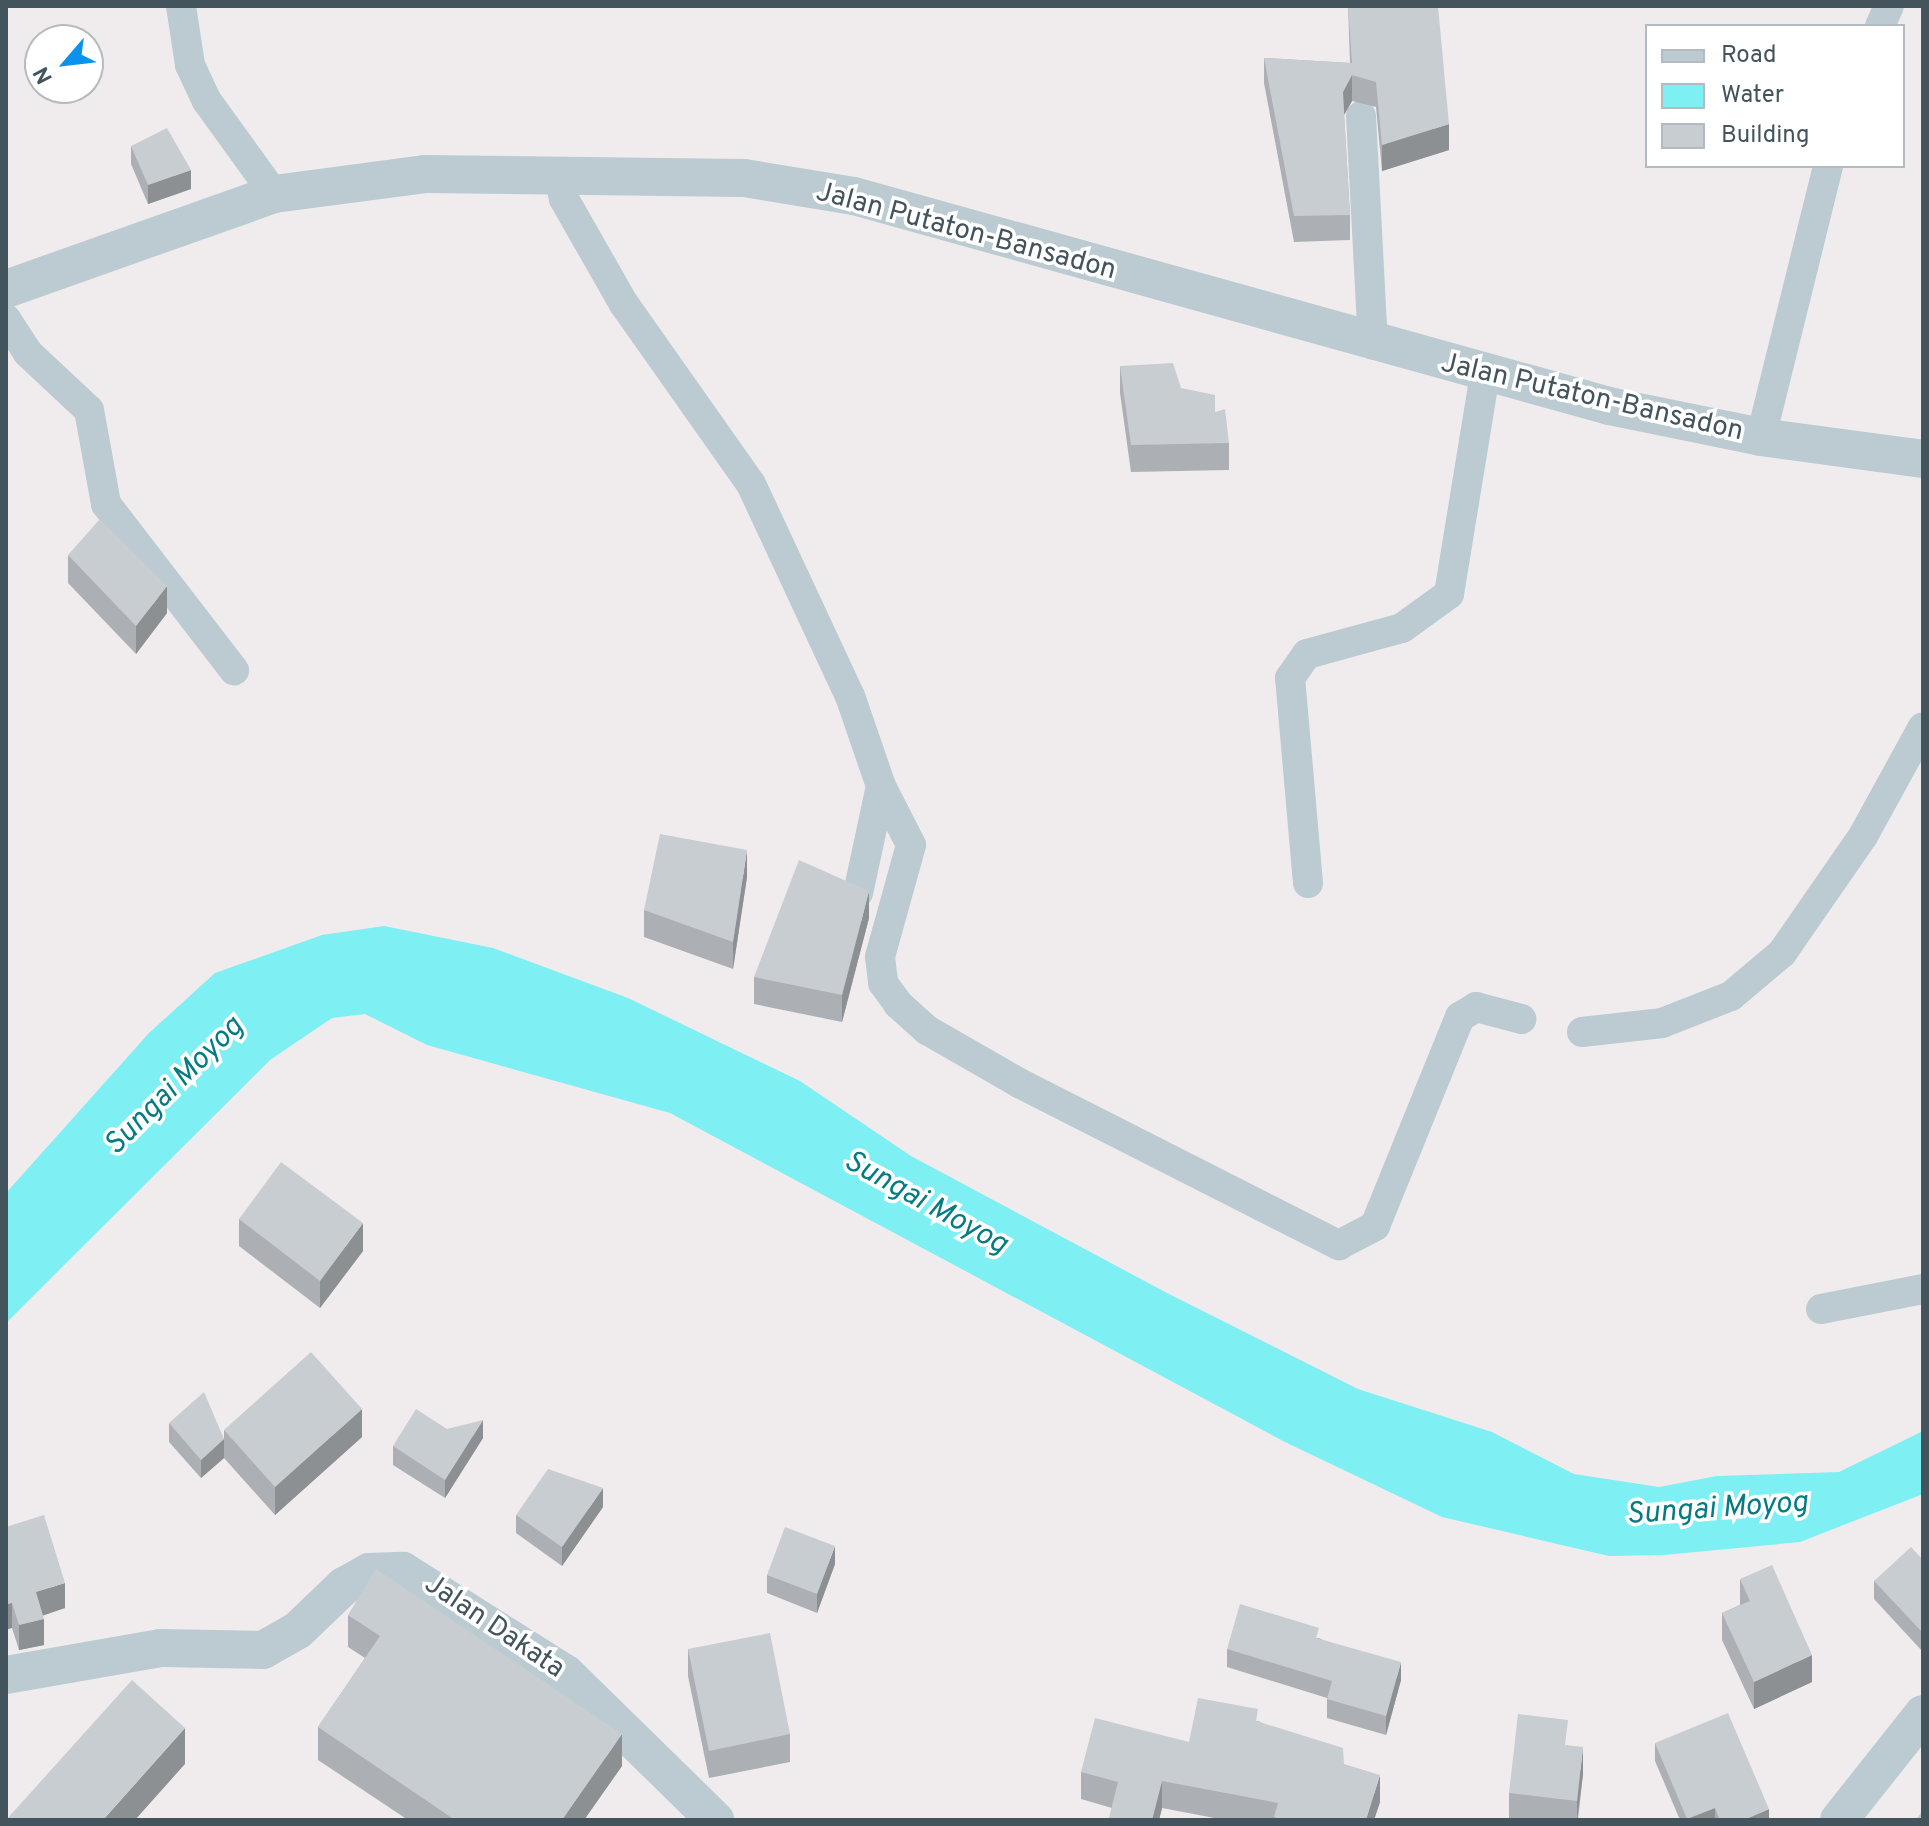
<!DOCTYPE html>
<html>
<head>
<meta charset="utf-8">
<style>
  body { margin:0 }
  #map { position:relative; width:1929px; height:1826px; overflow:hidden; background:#f0eced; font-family:Overpass,sans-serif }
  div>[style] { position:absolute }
  .water>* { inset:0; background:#7eeff3 }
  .minor>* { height:30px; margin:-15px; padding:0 15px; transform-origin:15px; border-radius:15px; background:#bbcbd1 }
  .tertiary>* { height:38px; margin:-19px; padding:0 19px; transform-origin:19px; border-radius:19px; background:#bbcbd1 }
  .wall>* { inset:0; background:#acb0b5 }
  .shaded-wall>* { inset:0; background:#8c9093 }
  .building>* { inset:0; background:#c8cdd2 }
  span { translate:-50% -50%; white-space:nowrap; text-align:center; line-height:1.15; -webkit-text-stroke:7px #fff; paint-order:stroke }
  .street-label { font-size:28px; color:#43545c }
  .water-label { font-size:30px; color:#057c82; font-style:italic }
  .frame { position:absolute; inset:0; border:8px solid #43545c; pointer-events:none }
  .legend { position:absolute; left:1645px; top:24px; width:260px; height:144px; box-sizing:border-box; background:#fff; border:2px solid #b4bbbe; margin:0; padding:10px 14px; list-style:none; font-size:24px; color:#43545c }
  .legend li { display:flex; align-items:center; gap:16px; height:40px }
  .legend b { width:40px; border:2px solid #b4bbbe }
  .north { position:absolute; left:24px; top:24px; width:80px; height:80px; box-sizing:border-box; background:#fff; border:2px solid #b4bbbe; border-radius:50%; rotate:242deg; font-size:22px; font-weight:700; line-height:32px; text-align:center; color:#43545c }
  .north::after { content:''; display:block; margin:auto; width:28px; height:36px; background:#0993ed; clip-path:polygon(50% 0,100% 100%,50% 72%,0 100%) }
</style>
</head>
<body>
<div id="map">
  <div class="water">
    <div style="clip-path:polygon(384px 926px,493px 948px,628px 998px,800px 1081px,911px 1156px,1167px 1293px,1358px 1389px,1492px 1432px,1574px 1474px,1659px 1487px,1717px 1476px,1839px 1472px,1923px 1431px,1923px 1494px,1800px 1542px,1664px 1555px,1609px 1556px,1442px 1517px,1285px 1442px,670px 1113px,427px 1045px,365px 1014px,332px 1018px,270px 1060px,6px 1323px,6px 1193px,149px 1033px,215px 973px,322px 935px)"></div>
  </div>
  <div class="minor">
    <div style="left:181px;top:6px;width:60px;rotate:81.3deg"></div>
    <div style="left:190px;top:65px;width:40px;rotate:65deg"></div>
    <div style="left:207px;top:101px;width:115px;rotate:54.2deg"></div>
    <div style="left:1880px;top:26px;width:22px;rotate:-66deg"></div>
    <div style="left:1361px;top:116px;width:229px;rotate:87deg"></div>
    <div style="left:559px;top:174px;width:25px;rotate:79deg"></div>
    <div style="left:564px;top:199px;width:121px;rotate:60.3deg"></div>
    <div style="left:624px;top:304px;width:220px;rotate:54.8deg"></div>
    <div style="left:751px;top:484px;width:234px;rotate:65deg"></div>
    <div style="left:850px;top:696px;width:95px;rotate:71deg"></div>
    <div style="left:881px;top:786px;width:109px;rotate:102.1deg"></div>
    <div style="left:6px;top:319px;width:40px;rotate:57.1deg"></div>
    <div style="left:28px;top:353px;width:83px;rotate:43.1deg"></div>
    <div style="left:89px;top:410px;width:96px;rotate:79.7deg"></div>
    <div style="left:106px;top:504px;width:210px;rotate:52.4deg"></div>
    <div style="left:1761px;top:437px;width:279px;rotate:-76.1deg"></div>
    <div style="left:881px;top:786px;width:66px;rotate:63deg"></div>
    <div style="left:911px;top:845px;width:116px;rotate:105.5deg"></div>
    <div style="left:880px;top:957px;width:26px;rotate:83deg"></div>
    <div style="left:883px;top:983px;width:26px;rotate:54deg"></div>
    <div style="left:898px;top:1004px;width:39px;rotate:42deg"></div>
    <div style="left:927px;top:1030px;width:106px;rotate:29.9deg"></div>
    <div style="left:1019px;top:1083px;width:359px;rotate:26.9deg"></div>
    <div style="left:1339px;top:1245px;width:41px;rotate:-27.8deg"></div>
    <div style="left:1375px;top:1226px;width:226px;rotate:-67.9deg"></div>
    <div style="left:1460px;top:1017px;width:19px;rotate:-32deg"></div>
    <div style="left:1476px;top:1007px;width:47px;rotate:14.9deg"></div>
    <div style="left:1308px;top:883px;width:206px;rotate:-95deg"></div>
    <div style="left:1290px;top:678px;width:29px;rotate:-55deg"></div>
    <div style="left:1307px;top:654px;width:98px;rotate:-15.3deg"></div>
    <div style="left:1402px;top:628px;width:58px;rotate:-35.9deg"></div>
    <div style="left:1449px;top:594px;width:222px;rotate:-80.7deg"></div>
    <div style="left:1582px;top:1032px;width:81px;rotate:-6.4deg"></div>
    <div style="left:1662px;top:1023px;width:74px;rotate:-21.4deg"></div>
    <div style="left:1731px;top:996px;width:67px;rotate:-40.1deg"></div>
    <div style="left:1782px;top:953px;width:142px;rotate:-55.3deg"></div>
    <div style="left:1863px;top:836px;width:124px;rotate:-61.2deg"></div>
    <div style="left:1821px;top:1309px;width:104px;rotate:-11.1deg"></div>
  </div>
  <div class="tertiary">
    <div style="left:6px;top:289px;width:284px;rotate:-19.5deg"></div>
    <div style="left:274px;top:194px;width:152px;rotate:-7.5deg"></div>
    <div style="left:425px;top:174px;width:319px;rotate:0.7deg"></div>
    <div style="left:744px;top:178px;width:111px;rotate:9.3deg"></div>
    <div style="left:854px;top:196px;width:784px;rotate:15.54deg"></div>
    <div style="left:1609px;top:406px;width:155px;rotate:11.5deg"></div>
    <div style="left:1761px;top:437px;width:163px;rotate:7.7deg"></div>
    <div style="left:6px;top:1675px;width:157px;rotate:-9.9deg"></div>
    <div style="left:161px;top:1648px;width:102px;rotate:1.1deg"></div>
    <div style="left:263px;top:1650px;width:40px;rotate:-29.7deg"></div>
    <div style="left:298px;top:1630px;width:64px;rotate:-43.7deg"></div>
    <div style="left:344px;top:1586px;width:29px;rotate:-29deg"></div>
    <div style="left:369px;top:1572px;width:34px;rotate:-2deg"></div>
    <div style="left:403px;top:1571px;width:193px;rotate:32.3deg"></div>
    <div style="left:566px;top:1674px;width:209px;rotate:44.4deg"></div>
    <div style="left:1839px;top:1820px;width:135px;rotate:-51.6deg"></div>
  </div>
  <div class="wall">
    <div style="clip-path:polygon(1348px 6px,1449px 150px,1382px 171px,1376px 107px,1352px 101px,1344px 115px,1350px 215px,1350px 240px,1294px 242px,1264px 83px,1264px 58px,1350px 63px)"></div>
    <div style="clip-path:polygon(131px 146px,191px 189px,148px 204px,131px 164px)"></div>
    <div style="clip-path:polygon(1120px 366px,1181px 388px,1215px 412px,1229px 443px,1229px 470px,1131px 472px,1120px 393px)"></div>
    <div style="clip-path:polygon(68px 555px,167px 613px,136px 654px,68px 583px)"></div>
    <div style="clip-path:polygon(747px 877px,733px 969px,644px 937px,644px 910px)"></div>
    <div style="clip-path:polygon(869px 918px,842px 1022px,754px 1004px,754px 977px)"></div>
    <div style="clip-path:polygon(239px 1219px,363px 1251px,320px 1308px,239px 1246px)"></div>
    <div style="clip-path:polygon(169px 1423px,224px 1439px,224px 1430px,362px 1437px,275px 1515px,224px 1458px,201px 1478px,169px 1442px)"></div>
    <div style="clip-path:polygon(447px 1429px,483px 1438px,445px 1498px,393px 1465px,393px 1446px)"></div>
    <div style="clip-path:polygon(603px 1507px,562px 1566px,516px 1533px,516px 1515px)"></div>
    <div style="clip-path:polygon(6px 1527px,65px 1608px,43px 1615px,44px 1645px,19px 1650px,12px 1628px)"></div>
    <div style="clip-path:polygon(1923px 1560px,1923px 1652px,1874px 1599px,1874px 1581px)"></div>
    <div style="clip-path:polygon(835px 1564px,817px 1613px,767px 1593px,767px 1575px)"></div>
    <div style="clip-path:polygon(1740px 1579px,1812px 1682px,1754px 1709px,1722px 1640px,1722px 1613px,1740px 1605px)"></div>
    <div style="clip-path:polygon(348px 1615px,622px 1766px,584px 1820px,408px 1820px,318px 1760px,318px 1727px,365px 1658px,348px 1647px)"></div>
    <div style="clip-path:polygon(1319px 1638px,1401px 1680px,1386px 1735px,1327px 1718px,1327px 1698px,1227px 1667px,1227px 1649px)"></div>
    <div style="clip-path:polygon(688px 1649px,790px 1734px,790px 1762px,709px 1778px,688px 1676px)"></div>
    <div style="clip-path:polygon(1258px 1721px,1344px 1764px,1380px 1802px,1374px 1820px,1225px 1820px,1162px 1808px,1159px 1820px,1109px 1820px,1112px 1808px,1081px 1799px,1081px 1772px,1189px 1742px)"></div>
    <div style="clip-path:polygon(1655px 1743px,1769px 1820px,1680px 1820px,1655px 1761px)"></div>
    <div style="clip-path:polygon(1568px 1745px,1583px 1774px,1578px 1820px,1509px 1820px,1509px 1793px)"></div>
  </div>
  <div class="shaded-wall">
    <div style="clip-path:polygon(1352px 75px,1352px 101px,1343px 117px,1343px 92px)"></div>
    <div style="clip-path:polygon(1449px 124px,1449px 150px,1382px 171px,1382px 145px)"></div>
    <div style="clip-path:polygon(191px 170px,191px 189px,148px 204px,148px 185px)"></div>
    <div style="clip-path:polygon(167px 586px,167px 613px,136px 654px,136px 626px)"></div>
    <div style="clip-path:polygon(747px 850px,747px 877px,733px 969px,733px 942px)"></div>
    <div style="clip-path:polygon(869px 891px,869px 918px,842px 1022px,842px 995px)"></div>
    <div style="clip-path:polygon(363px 1223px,363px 1251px,320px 1308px,320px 1281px)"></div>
    <div style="clip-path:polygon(362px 1409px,362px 1437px,275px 1515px,275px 1487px)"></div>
    <div style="clip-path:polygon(483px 1420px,483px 1438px,445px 1498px,445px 1480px)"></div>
    <div style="clip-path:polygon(224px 1439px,224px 1458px,201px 1478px,201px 1460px)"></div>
    <div style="clip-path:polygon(603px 1488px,603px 1507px,562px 1566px,562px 1547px)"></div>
    <div style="clip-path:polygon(835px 1546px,835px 1564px,817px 1613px,817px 1594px)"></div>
    <div style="clip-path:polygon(65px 1583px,65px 1608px,36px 1618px,36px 1592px)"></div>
    <div style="clip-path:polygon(12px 1603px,12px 1628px,6px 1630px,6px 1604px)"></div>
    <div style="clip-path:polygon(44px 1619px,44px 1645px,19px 1650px,19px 1625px)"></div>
    <div style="clip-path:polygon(1812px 1655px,1812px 1682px,1754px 1709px,1754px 1682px)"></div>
    <div style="clip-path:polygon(1401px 1662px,1401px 1680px,1386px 1735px,1386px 1716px)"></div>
    <div style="clip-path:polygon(185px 1728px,185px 1764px,135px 1820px,103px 1820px)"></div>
    <div style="clip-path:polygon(622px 1734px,622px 1766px,584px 1820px,562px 1820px)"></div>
    <div style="clip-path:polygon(1583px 1747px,1583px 1774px,1577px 1820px,1577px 1801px)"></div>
    <div style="clip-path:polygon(1380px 1775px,1380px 1802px,1374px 1820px,1366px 1820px)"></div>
    <div style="clip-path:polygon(1162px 1781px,1162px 1808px,1159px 1820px,1152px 1820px)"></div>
    <div style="clip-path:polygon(1715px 1808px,1715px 1820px,1687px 1820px,1687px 1819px)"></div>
    <div style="clip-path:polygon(1769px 1809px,1769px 1820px,1744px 1820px)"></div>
  </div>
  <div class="building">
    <div style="clip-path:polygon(1348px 6px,1438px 6px,1449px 124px,1382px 145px,1376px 82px,1352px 75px,1343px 92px,1350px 215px,1294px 216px,1264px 58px,1352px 63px)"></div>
    <div style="clip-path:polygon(167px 128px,191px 170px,148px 185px,131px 146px)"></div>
    <div style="clip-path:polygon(1173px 363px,1181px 388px,1215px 395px,1215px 412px,1225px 409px,1229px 443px,1131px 445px,1120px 366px)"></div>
    <div style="clip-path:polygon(100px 519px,167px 586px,136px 626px,68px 555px)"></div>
    <div style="clip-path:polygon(660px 834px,747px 850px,733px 942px,644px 910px)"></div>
    <div style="clip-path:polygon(799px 860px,869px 891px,842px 995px,754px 977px)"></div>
    <div style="clip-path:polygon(281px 1162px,363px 1223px,320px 1281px,239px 1219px)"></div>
    <div style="clip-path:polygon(311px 1352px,362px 1409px,275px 1487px,224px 1430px)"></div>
    <div style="clip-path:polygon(204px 1392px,224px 1439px,201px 1460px,169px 1423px)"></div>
    <div style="clip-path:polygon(416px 1409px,447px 1429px,483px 1420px,445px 1480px,393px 1446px)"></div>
    <div style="clip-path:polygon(548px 1469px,603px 1488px,562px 1547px,516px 1515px)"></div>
    <div style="clip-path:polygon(44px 1515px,65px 1583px,36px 1592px,44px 1619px,19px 1625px,12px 1603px,6px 1604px,6px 1527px)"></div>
    <div style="clip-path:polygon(785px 1527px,835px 1546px,817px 1594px,767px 1575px)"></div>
    <div style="clip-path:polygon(1911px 1547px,1923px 1560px,1923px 1633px,1874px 1581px)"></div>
    <div style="clip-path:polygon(1772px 1565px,1812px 1655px,1754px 1682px,1722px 1613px,1750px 1601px,1740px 1579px)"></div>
    <div style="clip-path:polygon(376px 1569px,622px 1734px,562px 1820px,455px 1820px,318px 1727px,380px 1636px,348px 1615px)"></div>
    <div style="clip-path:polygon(1240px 1604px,1319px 1628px,1316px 1638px,1401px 1662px,1386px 1716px,1327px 1699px,1332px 1681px,1227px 1649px)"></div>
    <div style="clip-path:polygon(770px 1633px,790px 1734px,709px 1751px,688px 1649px)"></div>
    <div style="clip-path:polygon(132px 1680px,185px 1728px,103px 1820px,6px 1820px)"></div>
    <div style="clip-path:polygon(1198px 1698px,1258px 1709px,1256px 1721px,1343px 1748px,1344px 1764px,1380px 1775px,1366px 1820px,1284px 1820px,1274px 1817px,1278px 1803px,1162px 1781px,1152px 1820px,1117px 1820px,1109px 1818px,1118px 1782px,1081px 1772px,1095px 1718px,1189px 1742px)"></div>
    <div style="clip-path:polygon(1728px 1713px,1769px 1809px,1744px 1820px,1720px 1820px,1715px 1808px,1687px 1819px,1655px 1743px)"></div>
    <div style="clip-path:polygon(1518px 1714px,1568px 1720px,1565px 1745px,1583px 1747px,1577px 1801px,1509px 1793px)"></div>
    <div style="clip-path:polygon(1922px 1811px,1923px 1820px,1916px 1820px)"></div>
  </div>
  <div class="street-label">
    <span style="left:966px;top:232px;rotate:15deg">Jalan Putaton-Bansadon</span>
    <span style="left:1592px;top:398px;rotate:13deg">Jalan Putaton-Bansadon</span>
    <span style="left:494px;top:1627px;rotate:34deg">Jalan Dakata</span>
  </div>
  <div class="water-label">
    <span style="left:175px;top:1087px;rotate:-45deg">Sungai Moyog</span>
    <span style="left:925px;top:1204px;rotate:29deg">Sungai Moyog</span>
    <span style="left:1717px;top:1510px;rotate:-4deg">Sungai Moyog</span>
  </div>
  <div class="frame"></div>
  <ul class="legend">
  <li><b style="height:10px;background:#bbcbd1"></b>Road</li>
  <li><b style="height:22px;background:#7eeff3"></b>Water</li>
  <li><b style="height:22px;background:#c8cdd2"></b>Building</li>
  </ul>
  <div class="north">N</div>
</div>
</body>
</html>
